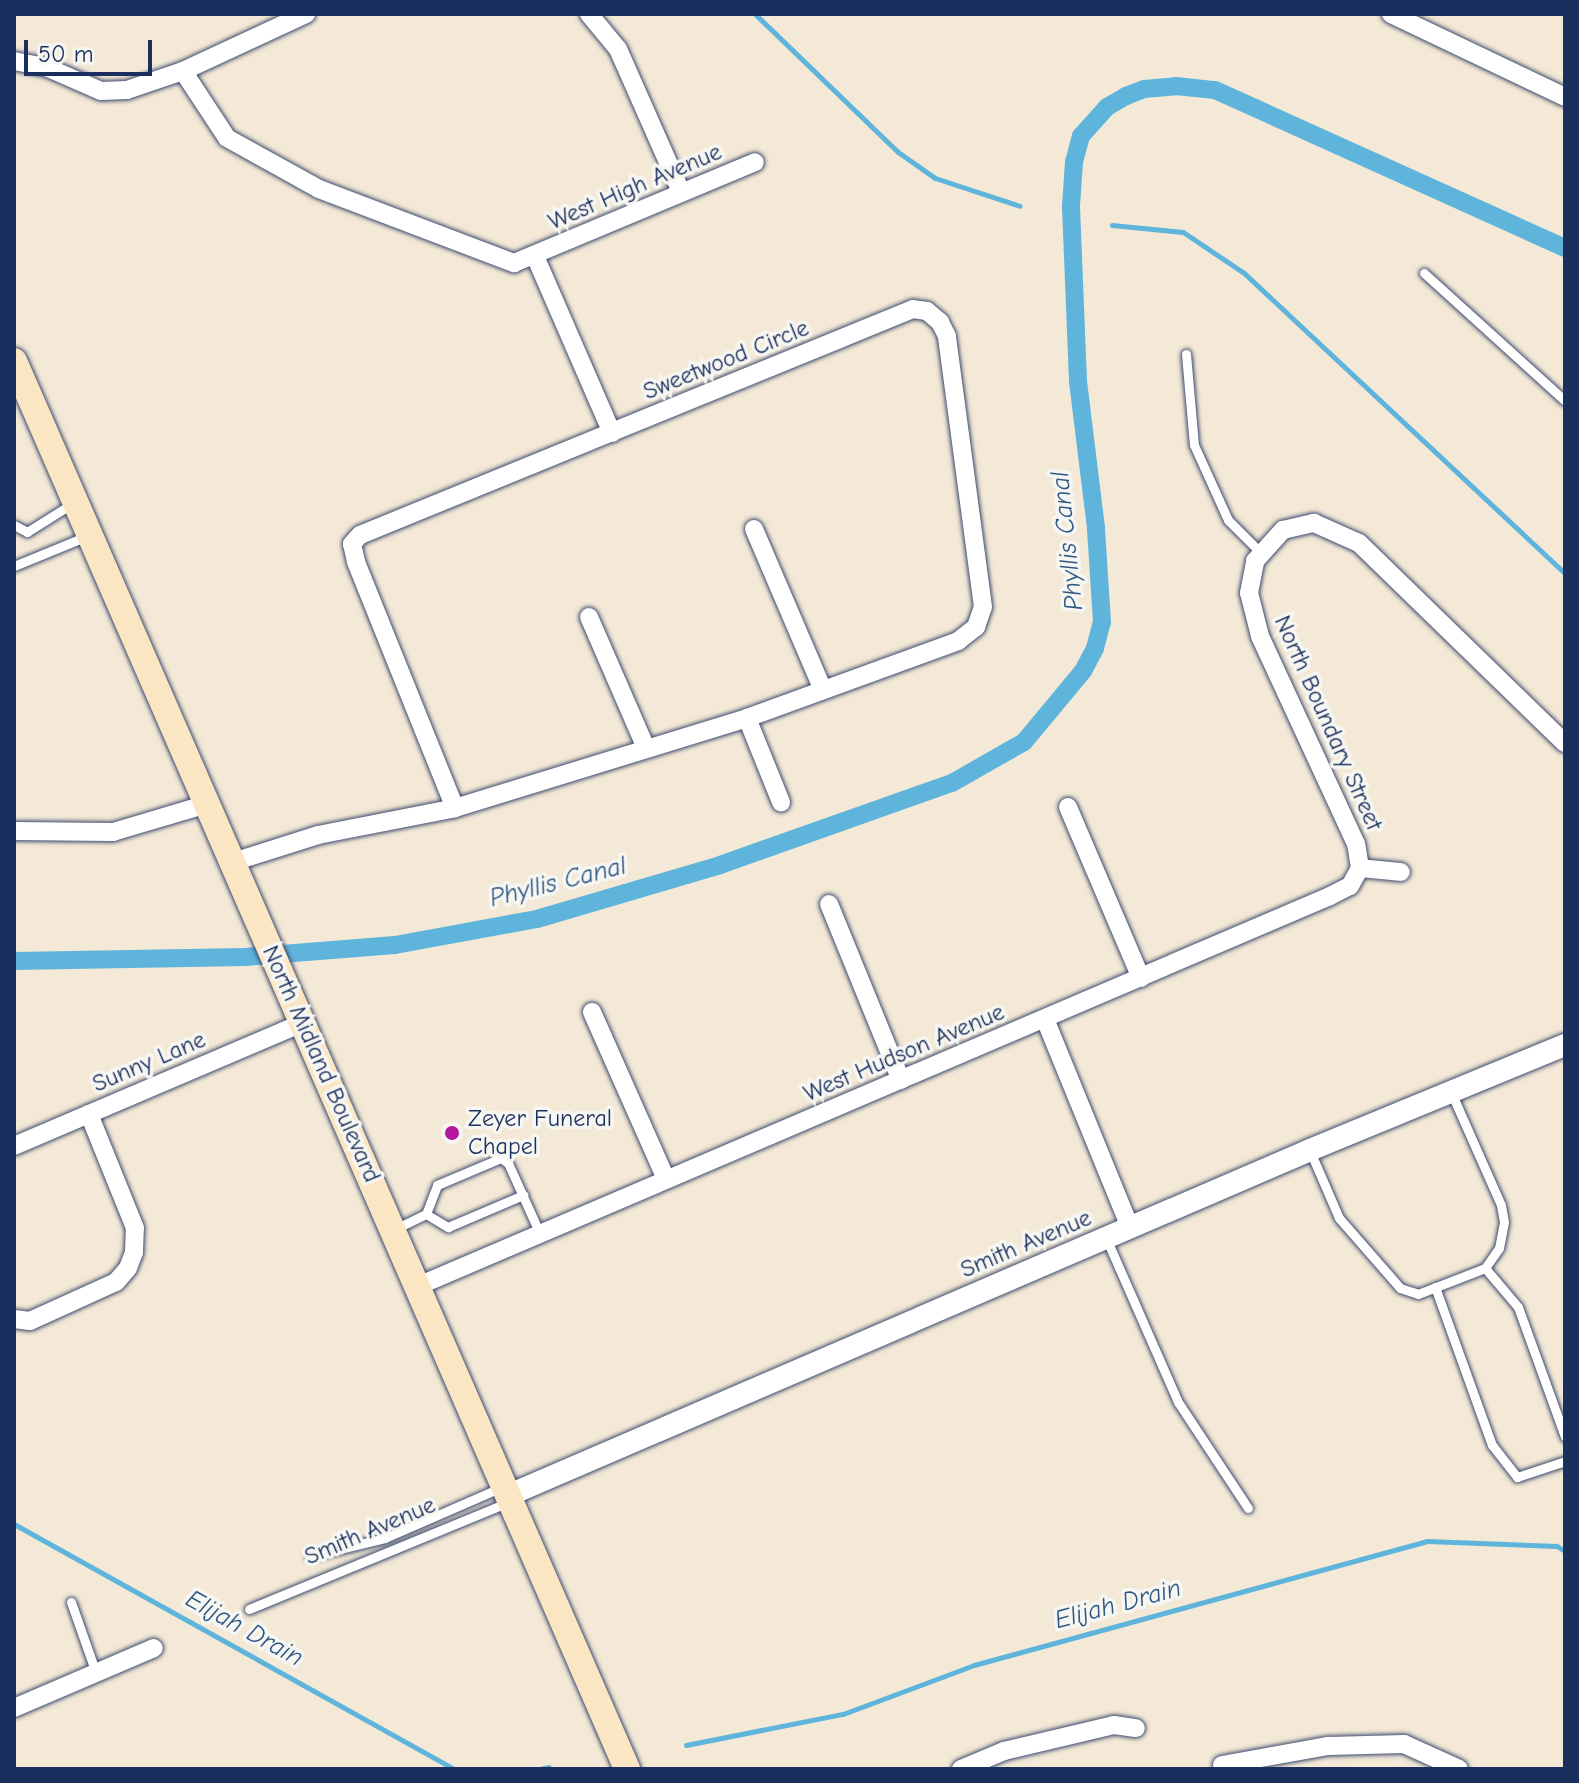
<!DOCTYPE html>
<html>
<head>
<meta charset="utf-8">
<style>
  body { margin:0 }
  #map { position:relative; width:1579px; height:1783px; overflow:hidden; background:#f4e9d6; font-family:"Comic Neue",sans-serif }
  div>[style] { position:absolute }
  .stream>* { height:5px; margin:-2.5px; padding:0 2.5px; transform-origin:2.5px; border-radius:2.5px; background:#5fb4dc }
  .canal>* { height:18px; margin:-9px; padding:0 9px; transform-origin:9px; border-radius:9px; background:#5fb4dc }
  .roads { filter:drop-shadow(0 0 2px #3c4b70) drop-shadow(0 0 2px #3c4b70) }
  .service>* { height:9px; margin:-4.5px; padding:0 4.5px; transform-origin:4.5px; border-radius:4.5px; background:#fff }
  .minor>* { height:18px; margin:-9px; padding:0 9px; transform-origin:9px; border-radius:9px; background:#fff }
  .tertiary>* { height:22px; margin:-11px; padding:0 11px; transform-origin:11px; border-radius:11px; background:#fff }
  .secondary>* { height:26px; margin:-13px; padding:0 13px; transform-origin:13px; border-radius:13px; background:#fbe6c4 }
  .dots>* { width:22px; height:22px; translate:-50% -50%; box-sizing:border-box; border:4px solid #f6f6f2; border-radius:50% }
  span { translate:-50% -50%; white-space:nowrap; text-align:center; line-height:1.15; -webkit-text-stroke:7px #f6f6f2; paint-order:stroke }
  .street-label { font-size:24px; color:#1b2f5e }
  .poi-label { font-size:24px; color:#1b2f5e }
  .left { translate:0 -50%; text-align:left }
  .water-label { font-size:26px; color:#2f5784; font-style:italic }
  .frame { position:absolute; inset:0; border:16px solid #1b2f5e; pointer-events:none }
  .scale { position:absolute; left:24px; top:40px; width:128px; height:36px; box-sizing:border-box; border:4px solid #1b2f5e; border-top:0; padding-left:10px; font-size:24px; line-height:28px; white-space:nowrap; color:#1b2f5e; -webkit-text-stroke:6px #f6f6f2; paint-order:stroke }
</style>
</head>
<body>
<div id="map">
  <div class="stream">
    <div style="left:755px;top:14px;width:199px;rotate:44deg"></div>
    <div style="left:898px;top:152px;width:45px;rotate:35.1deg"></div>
    <div style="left:935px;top:178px;width:89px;rotate:18.2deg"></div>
    <div style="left:1112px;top:225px;width:71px;rotate:5.6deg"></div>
    <div style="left:1183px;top:232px;width:73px;rotate:33.9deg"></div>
    <div style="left:1244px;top:273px;width:439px;rotate:43.1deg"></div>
    <div style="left:14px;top:1524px;width:504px;rotate:29.11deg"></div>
    <div style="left:686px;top:1745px;width:160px;rotate:-11.2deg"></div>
    <div style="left:843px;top:1714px;width:140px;rotate:-20.5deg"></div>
    <div style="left:974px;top:1665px;width:470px;rotate:-15.3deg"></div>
    <div style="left:1427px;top:1541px;width:130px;rotate:2.2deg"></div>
    <div style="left:1557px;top:1546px;width:9px;rotate:32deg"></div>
    <div style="left:540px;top:1769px;width:9px;rotate:-13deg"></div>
  </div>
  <div class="canal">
    <div style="left:14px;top:961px;width:231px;rotate:-1deg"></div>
    <div style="left:245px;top:957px;width:150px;rotate:-4.6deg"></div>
    <div style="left:395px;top:945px;width:144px;rotate:-10.4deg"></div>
    <div style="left:537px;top:919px;width:191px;rotate:-16.4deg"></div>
    <div style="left:720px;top:865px;width:246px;rotate:-19.5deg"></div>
    <div style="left:952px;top:783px;width:83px;rotate:-29.7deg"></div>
    <div style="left:1024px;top:742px;width:92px;rotate:-50.3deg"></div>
    <div style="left:1083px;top:671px;width:26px;rotate:-62deg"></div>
    <div style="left:1095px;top:648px;width:27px;rotate:-75deg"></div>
    <div style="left:1102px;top:622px;width:94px;rotate:-93.7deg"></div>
    <div style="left:1096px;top:528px;width:148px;rotate:-97deg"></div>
    <div style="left:1078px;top:381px;width:175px;rotate:-92.3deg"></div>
    <div style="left:1071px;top:206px;width:44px;rotate:-86.1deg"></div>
    <div style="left:1074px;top:162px;width:27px;rotate:-75deg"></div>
    <div style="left:1081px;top:136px;width:39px;rotate:-48deg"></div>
    <div style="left:1107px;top:107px;width:22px;rotate:-30deg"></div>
    <div style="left:1126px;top:96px;width:19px;rotate:-21deg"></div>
    <div style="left:1144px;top:89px;width:32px;rotate:-5deg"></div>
    <div style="left:1176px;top:86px;width:39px;rotate:6deg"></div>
    <div style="left:1215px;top:90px;width:384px;rotate:24.3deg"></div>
  </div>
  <div class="roads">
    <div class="service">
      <div style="left:1424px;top:273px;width:190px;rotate:42.2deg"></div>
      <div style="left:1186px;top:354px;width:91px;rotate:85deg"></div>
      <div style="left:1194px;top:445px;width:82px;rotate:65.6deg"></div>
      <div style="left:1228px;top:520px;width:48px;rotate:45deg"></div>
      <div style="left:14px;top:525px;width:15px;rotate:28deg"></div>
      <div style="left:27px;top:532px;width:54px;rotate:-32.2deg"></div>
      <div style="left:14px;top:566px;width:79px;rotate:-22.3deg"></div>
      <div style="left:1310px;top:1151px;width:73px;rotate:66.6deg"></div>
      <div style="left:1339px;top:1218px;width:93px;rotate:48.9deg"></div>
      <div style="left:1400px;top:1288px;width:19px;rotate:18deg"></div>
      <div style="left:1418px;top:1294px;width:72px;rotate:-21.2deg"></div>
      <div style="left:1485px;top:1268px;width:24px;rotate:-55deg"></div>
      <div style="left:1499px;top:1248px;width:26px;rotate:-79deg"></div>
      <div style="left:1504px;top:1222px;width:17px;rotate:-100deg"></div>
      <div style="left:1501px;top:1205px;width:124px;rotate:-113.9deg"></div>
      <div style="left:426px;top:1214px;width:26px;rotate:31deg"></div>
      <div style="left:448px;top:1227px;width:82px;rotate:-23.1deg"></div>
      <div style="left:395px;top:1229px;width:34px;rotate:-26deg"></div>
      <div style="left:426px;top:1214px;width:31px;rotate:-69deg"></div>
      <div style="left:437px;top:1185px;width:69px;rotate:-22.9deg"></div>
      <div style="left:501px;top:1158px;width:9px;rotate:36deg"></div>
      <div style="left:508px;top:1163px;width:78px;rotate:65.7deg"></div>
      <div style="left:1106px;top:1238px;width:179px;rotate:66.3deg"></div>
      <div style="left:1178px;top:1402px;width:127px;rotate:56.6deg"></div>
      <div style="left:1485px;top:1268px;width:51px;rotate:49.8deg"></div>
      <div style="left:1518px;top:1307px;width:138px;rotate:70.1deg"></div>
      <div style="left:1435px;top:1287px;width:168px;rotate:70.2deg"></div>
      <div style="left:1492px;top:1445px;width:41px;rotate:52deg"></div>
      <div style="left:1517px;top:1477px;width:51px;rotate:-18.4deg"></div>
      <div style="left:310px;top:1556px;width:77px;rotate:-13.5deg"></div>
      <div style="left:385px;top:1538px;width:128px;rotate:-23.6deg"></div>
      <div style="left:71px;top:1602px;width:75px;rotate:70.6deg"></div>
      <div style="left:249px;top:1609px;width:280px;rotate:-22.4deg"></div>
    </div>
    <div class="minor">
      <div style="left:589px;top:14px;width:45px;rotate:50.4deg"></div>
      <div style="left:618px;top:49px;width:156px;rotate:66.2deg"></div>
      <div style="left:1391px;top:14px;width:193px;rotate:25.5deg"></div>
      <div style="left:14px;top:61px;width:33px;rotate:11deg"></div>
      <div style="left:46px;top:67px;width:60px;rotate:23.6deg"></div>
      <div style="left:101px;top:91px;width:26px;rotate:-2deg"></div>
      <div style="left:127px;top:90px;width:59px;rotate:-18.7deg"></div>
      <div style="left:183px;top:71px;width:136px;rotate:-24.9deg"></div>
      <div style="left:183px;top:71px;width:80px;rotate:56.7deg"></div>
      <div style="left:227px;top:138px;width:105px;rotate:29deg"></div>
      <div style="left:319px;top:189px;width:209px;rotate:20.8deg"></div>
      <div style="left:514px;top:263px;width:261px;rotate:-22.7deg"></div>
      <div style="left:535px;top:256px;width:193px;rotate:66.5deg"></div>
      <div style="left:754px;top:529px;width:175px;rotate:66.8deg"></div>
      <div style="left:589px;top:617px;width:143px;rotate:66.5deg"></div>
      <div style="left:747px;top:718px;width:91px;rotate:68deg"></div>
      <div style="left:1068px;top:807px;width:186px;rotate:66.9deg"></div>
      <div style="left:14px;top:831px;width:99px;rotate:0.6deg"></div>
      <div style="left:113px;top:832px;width:98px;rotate:-16.6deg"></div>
      <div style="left:233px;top:862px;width:89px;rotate:-17.6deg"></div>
      <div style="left:318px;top:835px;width:140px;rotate:-11.1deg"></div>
      <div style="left:455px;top:808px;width:306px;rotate:-17.1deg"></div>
      <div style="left:747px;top:718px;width:225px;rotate:-20deg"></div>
      <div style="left:958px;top:641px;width:23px;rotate:-38deg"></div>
      <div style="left:976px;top:627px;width:21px;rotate:-71deg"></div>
      <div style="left:983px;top:607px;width:273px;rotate:-97.6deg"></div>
      <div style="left:947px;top:336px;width:16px;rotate:-117deg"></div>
      <div style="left:940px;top:322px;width:17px;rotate:-140deg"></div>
      <div style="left:927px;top:311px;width:14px;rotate:-172deg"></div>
      <div style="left:913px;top:309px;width:597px;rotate:157.77deg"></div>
      <div style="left:360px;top:535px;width:12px;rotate:132deg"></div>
      <div style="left:352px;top:544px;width:18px;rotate:77deg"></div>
      <div style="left:356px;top:562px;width:265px;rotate:68.1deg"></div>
      <div style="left:1360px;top:868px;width:24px;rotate:-99deg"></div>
      <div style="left:1356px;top:844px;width:229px;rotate:-114.8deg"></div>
      <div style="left:1260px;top:636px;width:44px;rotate:-104.3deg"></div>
      <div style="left:1249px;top:593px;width:33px;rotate:-79deg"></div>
      <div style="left:1255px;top:561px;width:42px;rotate:-47.9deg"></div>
      <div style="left:1283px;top:530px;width:32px;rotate:-13deg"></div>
      <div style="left:1314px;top:523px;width:49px;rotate:24deg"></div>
      <div style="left:1359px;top:543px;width:287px;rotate:44.2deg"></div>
      <div style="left:1360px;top:868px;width:41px;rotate:5.6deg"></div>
      <div style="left:829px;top:904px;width:190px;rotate:67.8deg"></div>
      <div style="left:592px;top:1012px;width:183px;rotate:66.1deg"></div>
      <div style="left:1045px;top:1019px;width:225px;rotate:67.8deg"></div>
      <div style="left:14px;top:1146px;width:314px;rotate:-23.1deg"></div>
      <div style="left:418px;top:1286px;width:992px;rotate:-23.15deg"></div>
      <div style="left:1330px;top:896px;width:22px;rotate:-27deg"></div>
      <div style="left:1350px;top:886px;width:21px;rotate:-61deg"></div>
      <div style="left:14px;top:1319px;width:16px;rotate:7deg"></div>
      <div style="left:30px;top:1321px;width:94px;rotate:-24.4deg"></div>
      <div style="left:116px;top:1282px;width:18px;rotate:-49deg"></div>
      <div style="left:128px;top:1268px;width:17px;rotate:-69deg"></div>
      <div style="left:134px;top:1252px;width:24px;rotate:-88deg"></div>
      <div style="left:135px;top:1228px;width:123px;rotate:-112deg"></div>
      <div style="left:14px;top:1708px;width:152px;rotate:-23.2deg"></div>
      <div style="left:1222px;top:1765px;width:108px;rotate:-10.2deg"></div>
      <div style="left:1328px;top:1746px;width:76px;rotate:-1.5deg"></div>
      <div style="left:1404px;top:1744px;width:60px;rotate:24.4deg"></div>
      <div style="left:961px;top:1769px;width:47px;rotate:-22.7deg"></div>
      <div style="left:1004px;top:1751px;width:113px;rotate:-13.3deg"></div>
      <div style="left:1114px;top:1725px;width:22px;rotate:8deg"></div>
    </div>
    <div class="tertiary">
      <div style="left:509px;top:1495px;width:872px;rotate:-23.3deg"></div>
      <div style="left:1310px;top:1150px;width:276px;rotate:-22.4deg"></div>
    </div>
    <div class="secondary">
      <div style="left:14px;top:361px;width:1536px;rotate:66.47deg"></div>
    </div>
  </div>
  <div class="dots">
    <div style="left:452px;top:1133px;background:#b5179e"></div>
  </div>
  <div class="street-label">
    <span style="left:635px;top:187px;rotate:-23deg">West High Avenue</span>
    <span style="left:726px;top:360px;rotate:-22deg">Sweetwood Circle</span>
    <span style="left:1328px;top:723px;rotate:66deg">North Boundary Street</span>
    <span style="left:904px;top:1053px;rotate:-23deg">West Hudson Avenue</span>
    <span style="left:149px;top:1062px;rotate:-23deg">Sunny Lane</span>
    <span style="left:321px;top:1064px;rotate:66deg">North Midland Boulevard</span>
    <span style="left:1026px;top:1244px;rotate:-23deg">Smith Avenue</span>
    <span style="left:370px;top:1531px;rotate:-23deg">Smith Avenue</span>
  </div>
  <div class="poi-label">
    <span class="left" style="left:468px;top:1133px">Zeyer Funeral<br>Chapel</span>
  </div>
  <div class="water-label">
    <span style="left:1068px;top:541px;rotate:-96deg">Phyllis Canal</span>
    <span style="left:558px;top:883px;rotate:-14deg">Phyllis Canal</span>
    <span style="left:1118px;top:1605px;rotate:-15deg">Elijah Drain</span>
    <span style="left:244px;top:1629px;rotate:29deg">Elijah Drain</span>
  </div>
  <div class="frame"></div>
  <div class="scale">50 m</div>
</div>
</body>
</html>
